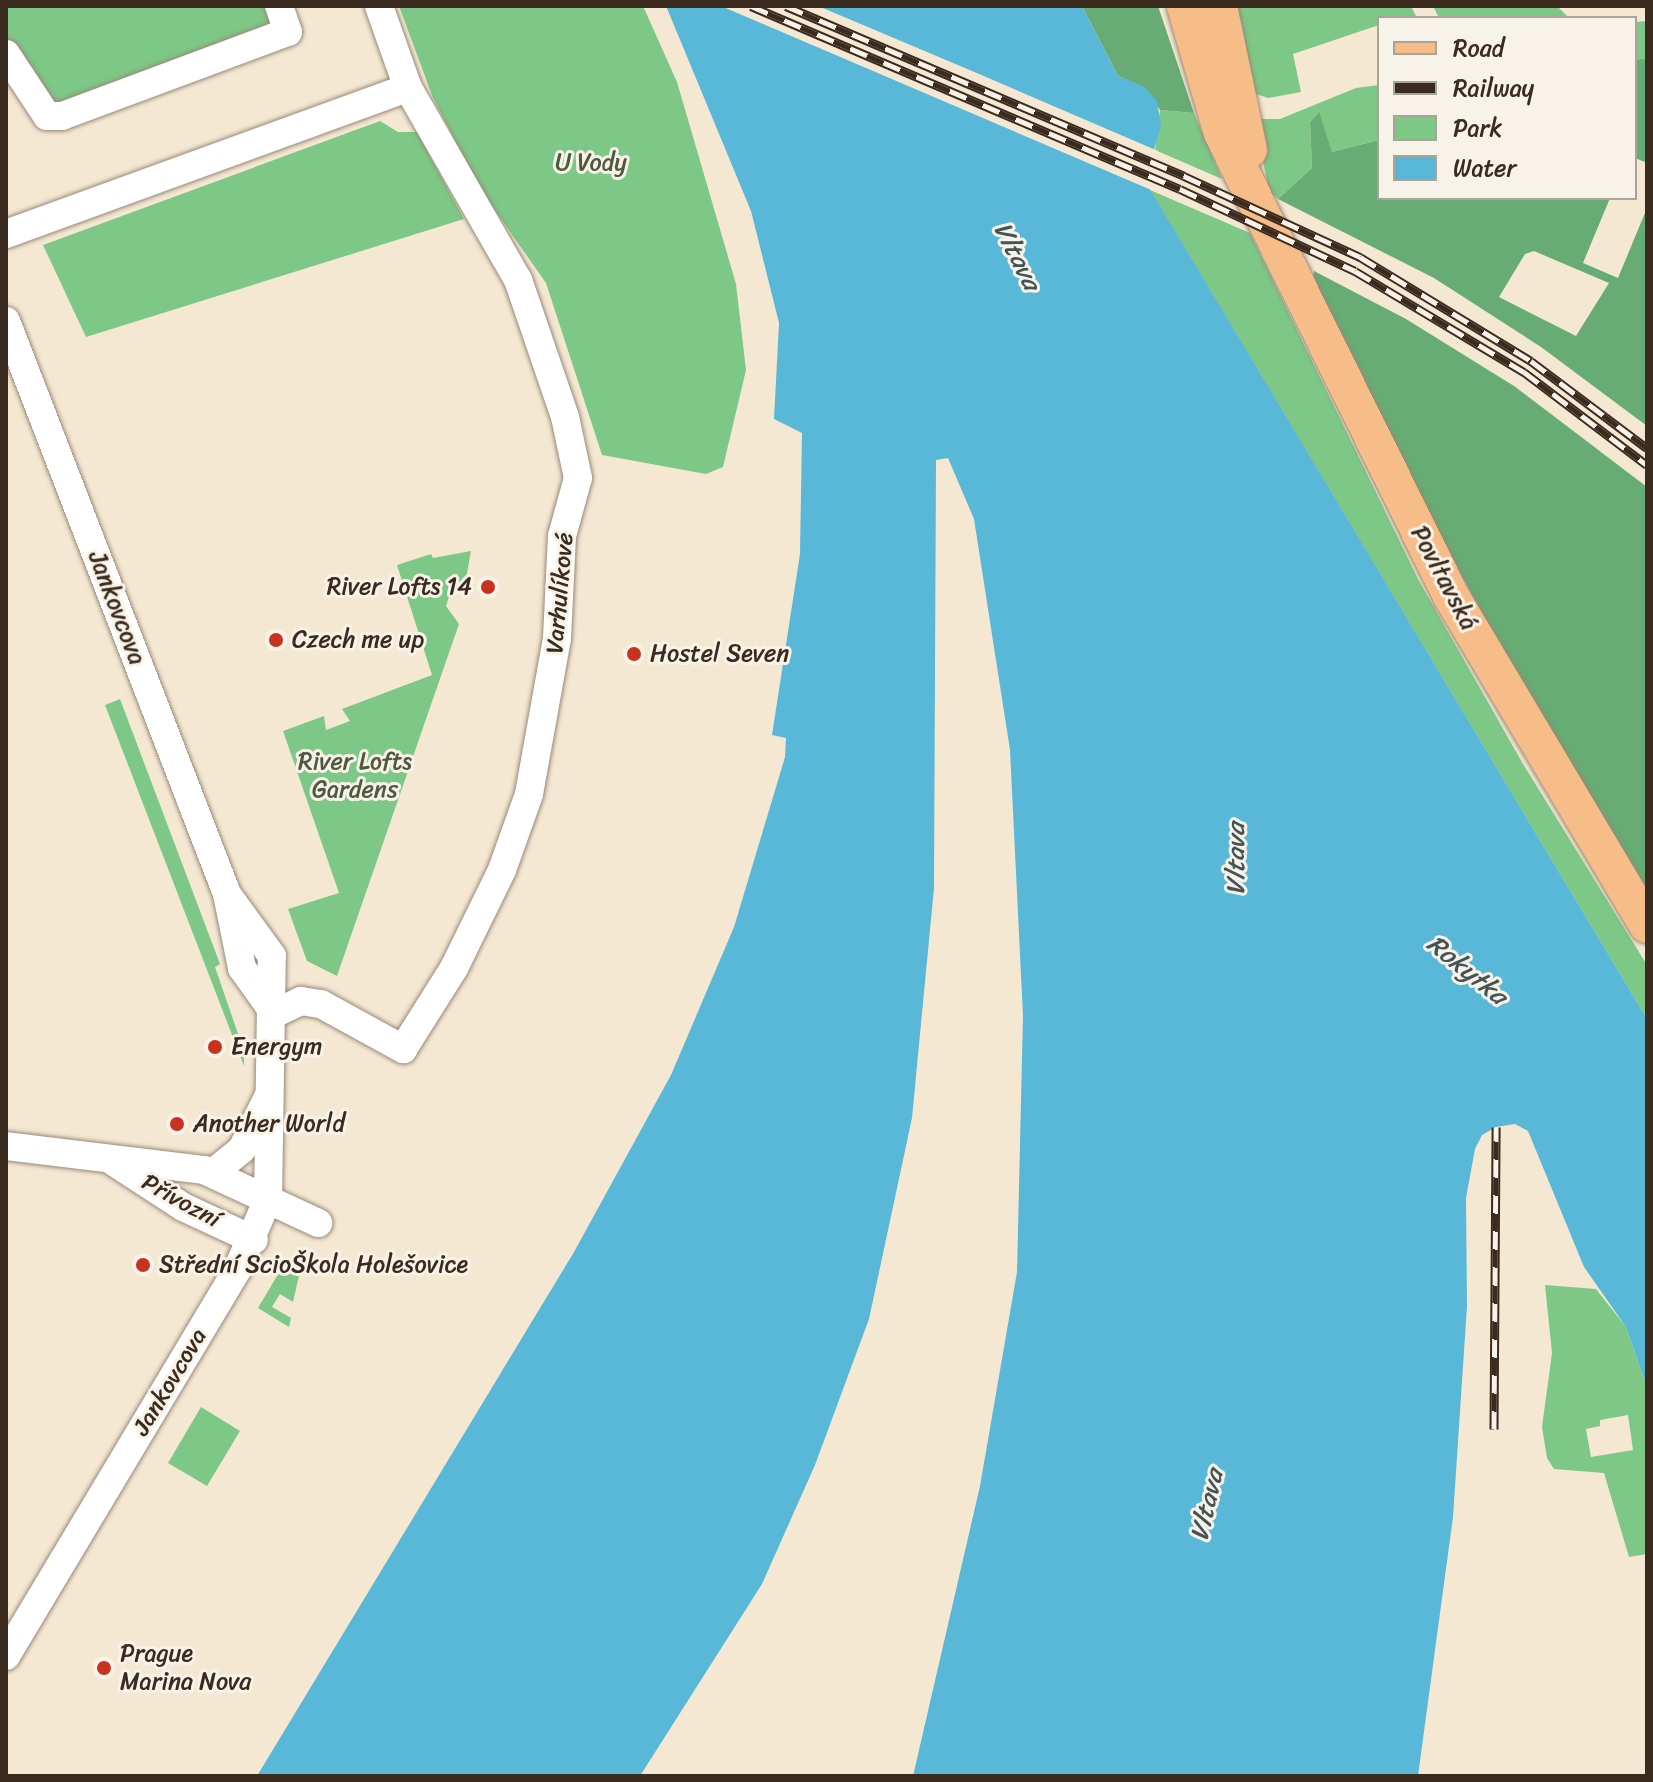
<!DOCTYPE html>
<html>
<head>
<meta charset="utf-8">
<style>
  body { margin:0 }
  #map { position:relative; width:1653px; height:1782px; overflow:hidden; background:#f5e8d3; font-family:Sriracha,sans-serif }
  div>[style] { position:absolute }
  .green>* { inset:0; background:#7dc887 }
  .forest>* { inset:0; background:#66ac74 }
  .water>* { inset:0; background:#59b7d7 }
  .pier>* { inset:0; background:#f5e8d3 }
  .roads { filter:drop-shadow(0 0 2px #988978) drop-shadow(0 0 2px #988978) }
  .minor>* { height:28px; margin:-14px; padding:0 14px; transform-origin:14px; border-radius:14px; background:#fff }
  .major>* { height:36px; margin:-18px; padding:0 18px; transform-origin:18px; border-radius:18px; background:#f7bd88 }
  .rail>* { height:9px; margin-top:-4.5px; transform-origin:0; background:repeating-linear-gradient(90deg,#f7f3e8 0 18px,#3b2a1e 0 36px); box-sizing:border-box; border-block:2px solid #3b2a1e }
  .dots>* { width:22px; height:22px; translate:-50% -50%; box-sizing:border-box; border:4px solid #f7f3e8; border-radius:50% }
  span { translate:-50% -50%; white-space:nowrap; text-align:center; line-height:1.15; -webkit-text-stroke:6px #f7f3e8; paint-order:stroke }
  .park-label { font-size:24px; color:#4f593e }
  .street-label { font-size:24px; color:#3b2a1e }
  .poi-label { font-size:24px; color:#3b2a1e }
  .right { translate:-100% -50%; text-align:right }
  .left { translate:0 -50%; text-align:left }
  .water-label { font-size:26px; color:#445456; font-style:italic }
  .frame { position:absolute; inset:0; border:8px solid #3b2a1e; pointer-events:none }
  .legend { position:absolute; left:1377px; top:16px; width:260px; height:184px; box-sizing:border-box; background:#f7f3e8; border:2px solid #aca397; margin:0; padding:10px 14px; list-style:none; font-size:24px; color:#3b2a1e }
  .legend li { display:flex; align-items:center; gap:16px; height:40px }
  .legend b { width:40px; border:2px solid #aca397 }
</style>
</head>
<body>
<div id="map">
  <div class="green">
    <div style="clip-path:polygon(6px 6px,294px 6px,303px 33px,46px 127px,6px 57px)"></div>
    <div style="clip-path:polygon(399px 6px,643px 6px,677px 82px,736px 284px,746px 370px,723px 467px,706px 474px,602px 455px,546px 283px,480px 189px,433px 98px)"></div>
    <div style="clip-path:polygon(1233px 6px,1411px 6px,1417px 18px,1379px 18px,1379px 25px,1293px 54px,1301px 92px,1268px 98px,1250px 92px)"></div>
    <div style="clip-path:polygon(1433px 6px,1557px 6px,1569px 18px,1439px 18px)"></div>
    <div style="clip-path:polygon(1647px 21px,1647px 58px,1635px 60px,1635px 22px)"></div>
    <div style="clip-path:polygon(1379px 85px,1379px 140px,1332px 152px,1318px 113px,1310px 122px,1312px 168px,1278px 199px,1269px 190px,1254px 119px,1280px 119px,1356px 88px)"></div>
    <div style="clip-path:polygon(1160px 110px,1194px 113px,1222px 179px,1155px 150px)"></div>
    <div style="clip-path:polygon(380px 121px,398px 132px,417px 132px,464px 219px,86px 337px,43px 245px)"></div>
    <div style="clip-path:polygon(1150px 190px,1250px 233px,1418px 579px,1523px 764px,1647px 965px,1647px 1019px)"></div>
    <div style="clip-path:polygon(471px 551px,465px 584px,454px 581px,446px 606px,459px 624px,337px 976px,307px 961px,288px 909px,339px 893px,283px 731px,324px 716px,326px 730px,350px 721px,342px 709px,432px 675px,397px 565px,431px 554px,433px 558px)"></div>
    <div style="clip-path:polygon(120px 699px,220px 964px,215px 967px,244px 1051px,244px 1066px,105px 705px)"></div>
    <div style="clip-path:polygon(303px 1258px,293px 1302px,280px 1294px,272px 1307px,291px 1318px,289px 1327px,258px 1308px,287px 1259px)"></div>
    <div style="clip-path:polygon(evenodd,1545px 1285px,1596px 1289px,1626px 1327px,1647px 1387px,1647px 1554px,1629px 1557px,1604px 1473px,1554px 1469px,1547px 1458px,1542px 1427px,1552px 1353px,1545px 1285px,1628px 1415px,1633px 1450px,1591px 1457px,1586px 1429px,1600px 1426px,1600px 1420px,1628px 1415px)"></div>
    <div style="clip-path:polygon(201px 1407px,240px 1431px,207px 1486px,168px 1463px)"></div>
  </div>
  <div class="forest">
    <div style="clip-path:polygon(1082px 6px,1158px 6px,1194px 113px,1160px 110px,1145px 88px,1118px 76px)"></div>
    <div style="clip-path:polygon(1647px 58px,1647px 163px,1635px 158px,1635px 60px)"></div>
    <div style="clip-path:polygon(evenodd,1319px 112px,1332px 152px,1379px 140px,1379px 198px,1610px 198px,1583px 263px,1618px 278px,1647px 208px,1647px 426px,1541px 347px,1434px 278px,1278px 199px,1312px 168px,1310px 122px,1319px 112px,1534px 251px,1609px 283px,1576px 336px,1499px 297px,1525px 254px,1534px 251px)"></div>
    <div style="clip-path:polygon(1314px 271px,1406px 319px,1514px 386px,1647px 487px,1647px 901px,1583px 801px,1428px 513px,1312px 287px)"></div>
  </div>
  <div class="water">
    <div style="clip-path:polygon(666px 6px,1082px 6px,1118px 76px,1145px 87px,1157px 101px,1161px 125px,1145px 181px,1647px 1019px,1647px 1387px,1626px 1327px,1584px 1267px,1528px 1131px,1515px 1124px,1496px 1127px,1482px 1135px,1475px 1149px,1466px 1198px,1467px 1306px,1453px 1517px,1418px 1776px,913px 1776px,980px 1486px,1017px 1272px,1023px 1016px,1010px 750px,974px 519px,948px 458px,936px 460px,934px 888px,912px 1118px,869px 1319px,815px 1465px,762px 1584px,640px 1776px,257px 1776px,574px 1252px,671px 1075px,734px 927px,785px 757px,786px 738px,772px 735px,800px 554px,802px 433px,774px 419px,779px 323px,751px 211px)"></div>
  </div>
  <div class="pier">
    <div style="clip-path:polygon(721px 6px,818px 6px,972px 71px,1158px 151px,1150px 172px,1156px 192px)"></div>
  </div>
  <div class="roads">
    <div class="minor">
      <div style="left:6px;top:54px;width:74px;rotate:56.5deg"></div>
      <div style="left:47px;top:116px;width:15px"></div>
      <div style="left:62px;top:116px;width:241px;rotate:-20.4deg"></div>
      <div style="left:288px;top:32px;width:28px;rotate:-109deg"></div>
      <div style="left:6px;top:234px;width:428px;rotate:-20deg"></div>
      <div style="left:6px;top:321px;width:614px;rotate:68.91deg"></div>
      <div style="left:227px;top:894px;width:76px;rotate:78.5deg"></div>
      <div style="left:242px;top:968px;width:55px;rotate:54.6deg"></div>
      <div style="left:274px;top:1014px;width:30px;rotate:-26deg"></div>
      <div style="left:301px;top:1001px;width:20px;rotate:9deg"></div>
      <div style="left:321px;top:1004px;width:94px;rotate:28.8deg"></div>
      <div style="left:403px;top:1049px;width:96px;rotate:-57.8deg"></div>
      <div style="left:454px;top:968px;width:109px;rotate:-63.9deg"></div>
      <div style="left:502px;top:870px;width:81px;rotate:-70.4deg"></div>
      <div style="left:529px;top:794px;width:158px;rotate:-79.8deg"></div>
      <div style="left:557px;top:638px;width:102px;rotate:-87.2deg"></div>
      <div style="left:562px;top:536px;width:60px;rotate:-74.6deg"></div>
      <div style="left:578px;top:478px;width:62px;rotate:-102deg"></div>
      <div style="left:565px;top:417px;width:145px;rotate:-108.9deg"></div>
      <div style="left:518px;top:280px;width:221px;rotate:-119.8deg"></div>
      <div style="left:408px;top:88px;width:87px;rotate:-109.5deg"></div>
      <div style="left:6px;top:1146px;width:199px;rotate:6.9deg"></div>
      <div style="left:204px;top:1170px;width:126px;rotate:24.9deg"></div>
      <div style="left:114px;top:1162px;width:82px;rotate:33.1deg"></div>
      <div style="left:183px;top:1207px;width:78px;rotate:24.9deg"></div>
      <div style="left:214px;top:1172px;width:36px;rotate:-39deg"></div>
      <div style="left:242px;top:1149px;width:58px;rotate:-63.4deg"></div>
      <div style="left:6px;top:1656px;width:450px;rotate:-59.1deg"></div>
      <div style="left:237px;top:1270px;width:77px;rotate:-66.4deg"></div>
      <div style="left:268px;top:1199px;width:243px;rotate:-89.1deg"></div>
      <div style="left:272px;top:956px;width:77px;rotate:-126deg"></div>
    </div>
    <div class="major">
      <div style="left:1185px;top:6px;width:132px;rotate:73.8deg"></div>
      <div style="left:1222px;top:133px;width:517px;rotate:63.68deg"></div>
      <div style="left:1451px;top:596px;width:383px;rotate:59.2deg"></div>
      <div style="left:1219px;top:6px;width:147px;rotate:78.2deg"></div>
    </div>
  </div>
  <div class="rail">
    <div style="left:751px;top:6px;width:466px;rotate:23.1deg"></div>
    <div style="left:1180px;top:189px;width:193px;rotate:25.1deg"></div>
    <div style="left:1355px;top:271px;width:197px;rotate:30.9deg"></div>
    <div style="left:1524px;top:372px;width:154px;rotate:37.1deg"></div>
    <div style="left:786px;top:6px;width:433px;rotate:23.1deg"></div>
    <div style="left:1184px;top:176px;width:194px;rotate:24.7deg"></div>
    <div style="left:1360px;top:257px;width:200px;rotate:31.3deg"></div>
    <div style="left:1531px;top:361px;width:145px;rotate:36.9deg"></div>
    <div style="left:1494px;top:1429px;width:302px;rotate:-89.6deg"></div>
  </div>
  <div class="dots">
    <div style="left:488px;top:587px;background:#c8321e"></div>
    <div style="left:276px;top:640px;background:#c8321e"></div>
    <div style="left:634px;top:654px;background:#c8321e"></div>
    <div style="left:215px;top:1047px;background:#c8321e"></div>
    <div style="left:177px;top:1124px;background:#c8321e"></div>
    <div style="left:143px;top:1265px;background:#c8321e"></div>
    <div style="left:104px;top:1668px;background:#c8321e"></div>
  </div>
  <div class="park-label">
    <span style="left:591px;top:163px">U Vody</span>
    <span style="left:355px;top:776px">River Lofts<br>Gardens</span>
  </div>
  <div class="street-label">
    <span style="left:1444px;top:578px;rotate:62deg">Povltavská</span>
    <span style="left:560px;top:593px;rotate:-85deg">Varhulíkové</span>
    <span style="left:117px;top:608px;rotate:69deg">Jankovcova</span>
    <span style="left:181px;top:1201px;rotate:29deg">Přívozní</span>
    <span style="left:170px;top:1382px;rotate:-59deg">Jankovcova</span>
  </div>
  <div class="poi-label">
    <span class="right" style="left:472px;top:587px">River Lofts 14</span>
    <span class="left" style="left:292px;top:640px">Czech me up</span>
    <span class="left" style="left:650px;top:654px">Hostel Seven</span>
    <span class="left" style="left:231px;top:1047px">Energym</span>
    <span class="left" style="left:193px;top:1124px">Another World</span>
    <span class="left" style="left:159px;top:1265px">Střední ScioŠkola Holešovice</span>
    <span class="left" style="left:120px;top:1668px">Prague<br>Marina Nova</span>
  </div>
  <div class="water-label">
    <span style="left:1017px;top:256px;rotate:63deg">Vltava</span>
    <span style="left:1236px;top:859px;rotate:-90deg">Vltava</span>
    <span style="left:1467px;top:970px;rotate:39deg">Rokytka</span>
    <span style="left:1207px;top:1505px;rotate:-77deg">Vltava</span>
  </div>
  <div class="frame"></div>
  <ul class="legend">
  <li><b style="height:10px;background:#f7bd88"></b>Road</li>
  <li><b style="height:10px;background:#3b2a1e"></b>Railway</li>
  <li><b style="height:22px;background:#7dc887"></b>Park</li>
  <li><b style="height:22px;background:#59b7d7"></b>Water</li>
  </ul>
</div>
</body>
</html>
